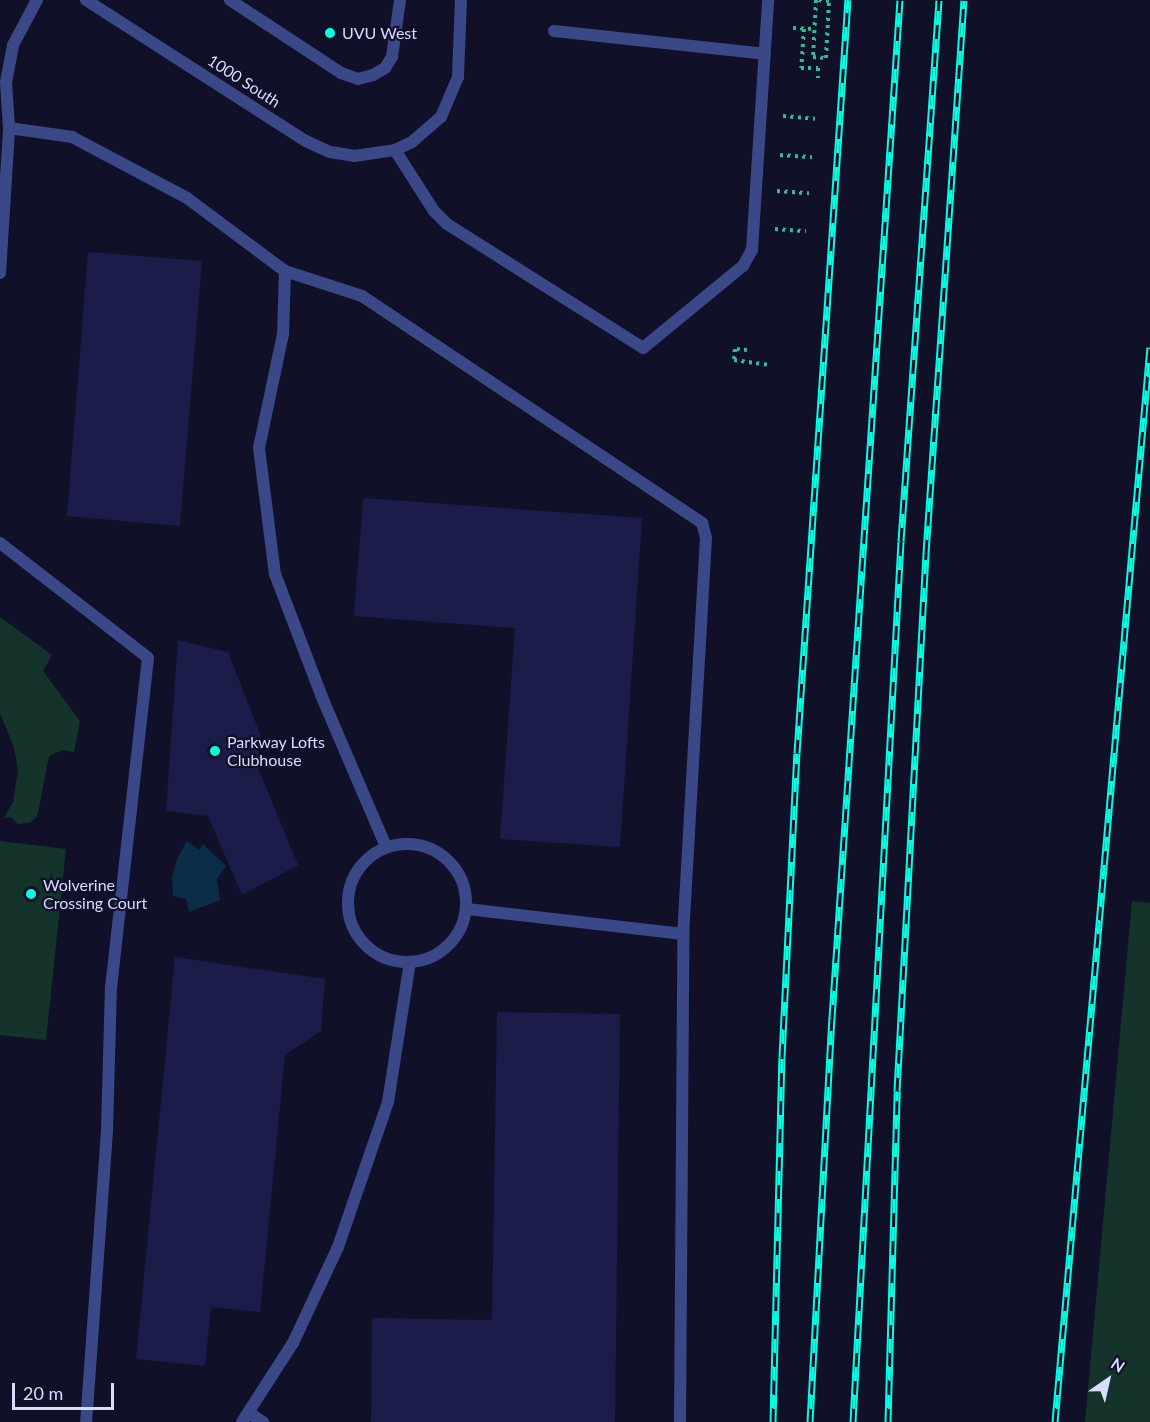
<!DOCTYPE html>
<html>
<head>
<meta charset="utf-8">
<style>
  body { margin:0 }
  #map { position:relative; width:1150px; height:1422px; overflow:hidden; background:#101129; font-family:Lato,sans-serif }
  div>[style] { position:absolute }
  .green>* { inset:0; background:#13332b }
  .water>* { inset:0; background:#0b2d48 }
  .building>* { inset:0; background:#1c1c4a }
  .path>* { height:4px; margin-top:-2px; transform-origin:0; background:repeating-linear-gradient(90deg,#30bc96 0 3px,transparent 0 7.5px) }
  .service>* { height:12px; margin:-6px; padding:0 6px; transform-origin:6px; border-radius:6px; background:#3b4888 }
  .minor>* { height:12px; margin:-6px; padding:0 6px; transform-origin:6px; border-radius:6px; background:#3b4888 }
  .minor>.ring { margin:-6px; padding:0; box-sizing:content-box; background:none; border:12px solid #3b4888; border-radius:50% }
  .rail>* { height:7px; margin-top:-3.5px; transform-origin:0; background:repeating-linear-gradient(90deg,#101129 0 14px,#04ffe5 0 28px); box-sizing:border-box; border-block:2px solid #04ffe5 }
  .dots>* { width:16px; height:16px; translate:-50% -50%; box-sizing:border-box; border:3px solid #101129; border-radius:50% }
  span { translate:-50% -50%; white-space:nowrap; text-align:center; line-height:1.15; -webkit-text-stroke:4.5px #101129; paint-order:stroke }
  .poi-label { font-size:16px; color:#d8dcff }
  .left { translate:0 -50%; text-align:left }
  .street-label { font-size:16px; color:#d8dcff }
  .north { position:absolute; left:1078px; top:1350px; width:60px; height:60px; -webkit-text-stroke:4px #101129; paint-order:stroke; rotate:34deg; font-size:16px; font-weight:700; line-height:24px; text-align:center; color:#d8dcff }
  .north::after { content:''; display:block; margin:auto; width:21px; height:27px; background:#d8dcff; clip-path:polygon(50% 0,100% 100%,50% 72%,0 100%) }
  .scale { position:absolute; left:12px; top:1383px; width:102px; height:27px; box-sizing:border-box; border:3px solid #d8dcff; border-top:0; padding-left:8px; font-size:18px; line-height:21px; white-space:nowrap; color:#d8dcff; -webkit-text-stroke:4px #101129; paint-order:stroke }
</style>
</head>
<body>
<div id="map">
  <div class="green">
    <div style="clip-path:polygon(0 617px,52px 655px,43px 671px,80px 721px,74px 752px,62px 750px,49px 756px,39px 808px,36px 818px,29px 823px,18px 824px,11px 817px,4px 818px,13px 802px,18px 771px,14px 748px,0 713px)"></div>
    <div style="clip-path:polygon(0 841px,66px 849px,46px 1040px,0 1035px)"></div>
    <div style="clip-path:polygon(1132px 901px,1150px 903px,1150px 1422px,1085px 1422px)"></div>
  </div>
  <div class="water">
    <div style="clip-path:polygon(187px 841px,199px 850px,203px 844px,226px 866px,217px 879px,220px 900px,189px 912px,186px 899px,173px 896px,172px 878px,177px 859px)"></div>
  </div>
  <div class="building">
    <div style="clip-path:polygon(88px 252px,202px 261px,180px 526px,67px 516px)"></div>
    <div style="clip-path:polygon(363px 498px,642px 518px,620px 847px,500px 839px,515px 628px,354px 616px)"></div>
    <div style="clip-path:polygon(178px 640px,228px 652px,260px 734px,258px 768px,298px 865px,242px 895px,208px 816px,166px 811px)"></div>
    <div style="clip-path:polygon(175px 957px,325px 979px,321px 1031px,285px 1055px,260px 1312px,211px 1307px,205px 1366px,136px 1359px)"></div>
    <div style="clip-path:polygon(497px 1012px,620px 1014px,615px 1422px,371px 1422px,372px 1318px,492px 1320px)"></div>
  </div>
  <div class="path">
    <div style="left:816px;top:0;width:57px;rotate:93deg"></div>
    <div style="left:813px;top:57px;width:13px;rotate:4deg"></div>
    <div style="left:826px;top:58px;width:57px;rotate:-87deg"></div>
    <div style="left:829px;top:1px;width:12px;rotate:-175deg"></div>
    <div style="left:793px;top:28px;width:21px;rotate:3deg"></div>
    <div style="left:804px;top:29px;width:39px;rotate:94deg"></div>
    <div style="left:801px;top:68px;width:17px"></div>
    <div style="left:818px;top:68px;width:10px;rotate:90deg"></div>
    <div style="left:783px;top:116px;width:32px;rotate:5deg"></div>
    <div style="left:780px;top:155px;width:32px;rotate:4deg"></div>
    <div style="left:777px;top:191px;width:32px;rotate:4deg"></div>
    <div style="left:775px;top:229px;width:31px;rotate:4deg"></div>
    <div style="left:747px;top:350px;width:12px;rotate:-175deg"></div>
    <div style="left:735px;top:349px;width:11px;rotate:95deg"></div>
    <div style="left:734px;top:360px;width:36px;rotate:8deg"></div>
  </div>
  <div class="service">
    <div style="left:230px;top:0;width:133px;rotate:33.3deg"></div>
    <div style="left:341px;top:73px;width:18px;rotate:19deg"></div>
    <div style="left:358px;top:79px;width:16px;rotate:-15deg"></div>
    <div style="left:373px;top:75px;width:14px;rotate:-30deg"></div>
    <div style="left:385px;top:68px;width:13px;rotate:-58deg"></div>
    <div style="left:392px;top:57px;width:58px;rotate:-82deg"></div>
    <div style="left:554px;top:31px;width:212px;rotate:6.2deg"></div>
    <div style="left:395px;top:150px;width:72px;rotate:57.4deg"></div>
    <div style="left:434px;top:211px;width:18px;rotate:45deg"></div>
    <div style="left:447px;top:224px;width:232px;rotate:32.3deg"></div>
    <div style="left:643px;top:348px;width:129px;rotate:-39.4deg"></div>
    <div style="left:743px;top:266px;width:18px;rotate:-61deg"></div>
    <div style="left:752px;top:250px;width:251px;rotate:-86.3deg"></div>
  </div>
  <div class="minor">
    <div style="left:86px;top:0;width:261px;rotate:32.7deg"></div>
    <div style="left:306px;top:141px;width:26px;rotate:25deg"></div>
    <div style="left:330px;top:152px;width:24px;rotate:9deg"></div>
    <div style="left:354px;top:156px;width:41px;rotate:-8.3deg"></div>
    <div style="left:395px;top:150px;width:19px;rotate:-25deg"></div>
    <div style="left:412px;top:142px;width:38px;rotate:-41deg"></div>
    <div style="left:441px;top:117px;width:43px;rotate:-67deg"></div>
    <div style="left:458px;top:77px;width:77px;rotate:-87.8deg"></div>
    <div style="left:9px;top:128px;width:64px;rotate:8.1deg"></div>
    <div style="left:72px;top:137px;width:130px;rotate:27.9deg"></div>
    <div style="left:187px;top:198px;width:122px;rotate:36.7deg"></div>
    <div style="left:285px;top:271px;width:63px;rotate:91.8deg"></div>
    <div style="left:283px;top:334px;width:116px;rotate:101.9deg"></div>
    <div style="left:259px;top:448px;width:127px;rotate:82.8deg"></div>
    <div style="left:275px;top:574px;width:137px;rotate:69.1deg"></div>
    <div style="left:324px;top:702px;width:158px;rotate:66.8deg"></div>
    <div style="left:285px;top:271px;width:81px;rotate:18deg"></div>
    <div style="left:362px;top:296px;width:409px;rotate:33.7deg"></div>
    <div style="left:702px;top:523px;width:16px;rotate:75deg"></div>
    <div style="left:706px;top:538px;width:397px;rotate:93.3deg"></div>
    <div style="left:683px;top:934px;width:217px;rotate:-173.4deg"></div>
    <div style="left:0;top:273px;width:145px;rotate:-86.4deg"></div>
    <div style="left:9px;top:128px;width:46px;rotate:-93.7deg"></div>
    <div style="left:6px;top:82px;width:38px;rotate:-79deg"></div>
    <div style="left:13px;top:45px;width:51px;rotate:-61.9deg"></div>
    <div style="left:0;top:543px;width:187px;rotate:37.8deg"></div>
    <div style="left:148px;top:658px;width:330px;rotate:96.4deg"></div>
    <div style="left:111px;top:986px;width:145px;rotate:91.6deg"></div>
    <div style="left:107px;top:1131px;width:292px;rotate:94.1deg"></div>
    <div class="ring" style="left:348px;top:844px;width:106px;height:106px"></div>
    <div style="left:249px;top:1413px;width:17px;rotate:33deg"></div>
    <div style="left:242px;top:1422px;width:94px;rotate:-57.2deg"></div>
    <div style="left:293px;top:1343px;width:106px;rotate:-64.9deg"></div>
    <div style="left:338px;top:1247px;width:153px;rotate:-71deg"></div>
    <div style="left:388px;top:1102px;width:142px;rotate:-81.1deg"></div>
    <div style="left:680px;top:1422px;width:488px;rotate:-89.6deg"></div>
  </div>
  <div class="rail">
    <div style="left:773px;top:1422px;width:365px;rotate:-88.6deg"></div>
    <div style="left:782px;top:1057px;width:304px;rotate:-87.2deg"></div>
    <div style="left:797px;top:753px;width:755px;rotate:-86.13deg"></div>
    <div style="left:810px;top:1422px;width:405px;rotate:-86.9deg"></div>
    <div style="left:832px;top:1018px;width:1020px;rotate:-86.18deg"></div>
    <div style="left:853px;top:1422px;width:882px;rotate:-86.88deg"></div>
    <div style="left:901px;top:541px;width:542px;rotate:-85.98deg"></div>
    <div style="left:888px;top:1422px;width:331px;rotate:-88.4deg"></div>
    <div style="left:897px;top:1091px;width:539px;rotate:-86.91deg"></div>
    <div style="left:926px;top:553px;width:554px;rotate:-86.07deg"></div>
    <div style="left:1055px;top:1422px;width:1079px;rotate:-84.95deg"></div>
  </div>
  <div class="dots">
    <div style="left:330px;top:33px;background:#04ffe5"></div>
    <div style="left:215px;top:751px;background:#04ffe5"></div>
    <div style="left:31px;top:894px;background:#04ffe5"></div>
  </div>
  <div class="poi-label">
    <span class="left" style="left:342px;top:33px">UVU West</span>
    <span class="left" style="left:227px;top:751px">Parkway Lofts<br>Clubhouse</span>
    <span class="left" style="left:43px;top:894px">Wolverine<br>Crossing Court</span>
  </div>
  <div class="street-label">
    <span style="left:244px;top:81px;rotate:33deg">1000 South</span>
  </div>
  <div class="north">N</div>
  <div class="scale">20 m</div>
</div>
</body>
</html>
